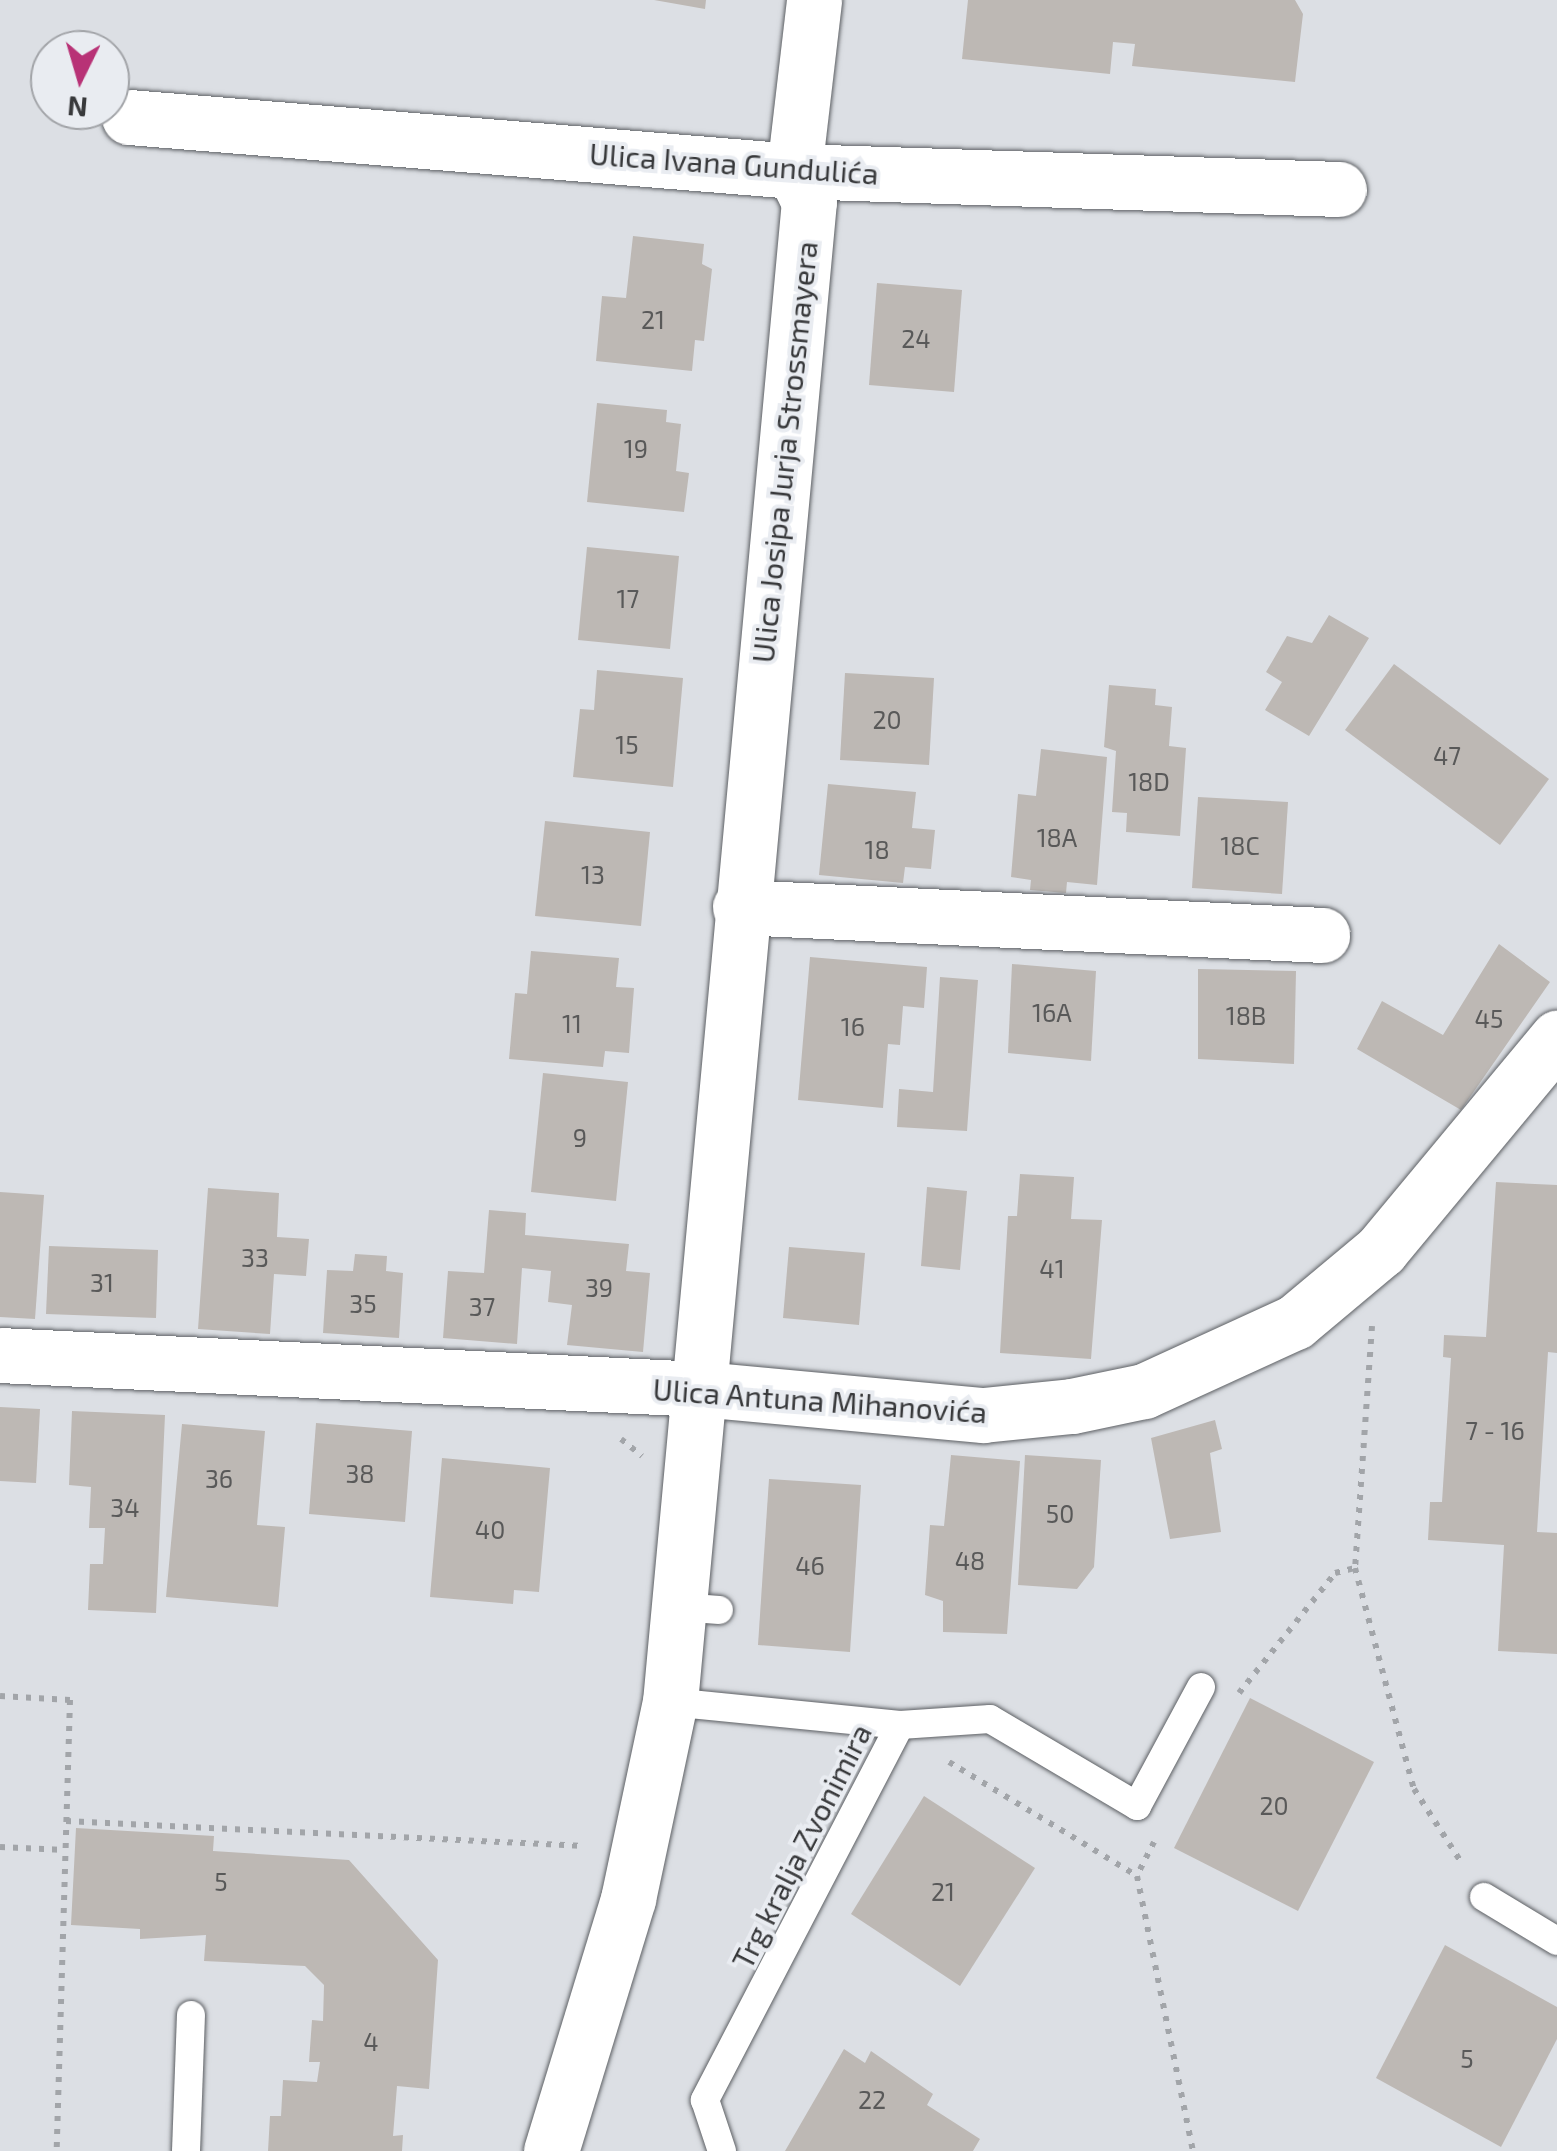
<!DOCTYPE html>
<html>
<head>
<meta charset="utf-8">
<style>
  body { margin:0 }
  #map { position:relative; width:1557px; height:2151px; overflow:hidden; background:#dcdfe4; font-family:"Exo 2",sans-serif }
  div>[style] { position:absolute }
  .building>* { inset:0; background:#bdb8b4 }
  .path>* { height:6px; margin-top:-3px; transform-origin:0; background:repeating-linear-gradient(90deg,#a2a5a9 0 5px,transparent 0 13px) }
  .roads { filter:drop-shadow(0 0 2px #5d6064) drop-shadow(0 0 2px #5d6064) }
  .service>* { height:28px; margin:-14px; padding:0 14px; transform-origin:14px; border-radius:14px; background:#fff }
  .minor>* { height:55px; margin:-27.5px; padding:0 27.5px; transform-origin:27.5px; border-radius:27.5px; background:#fff }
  span { translate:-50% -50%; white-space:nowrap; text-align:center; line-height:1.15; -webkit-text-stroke:8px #e9ecf1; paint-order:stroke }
  .number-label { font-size:25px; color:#595959 }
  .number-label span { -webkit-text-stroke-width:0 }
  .street-label { font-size:30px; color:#38393b }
  .north { position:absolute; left:30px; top:30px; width:100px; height:100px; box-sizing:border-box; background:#e9ecf1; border:2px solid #a2a4a8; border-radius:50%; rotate:185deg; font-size:28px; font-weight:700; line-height:40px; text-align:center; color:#38393b }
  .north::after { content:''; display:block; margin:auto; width:35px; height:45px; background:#b83276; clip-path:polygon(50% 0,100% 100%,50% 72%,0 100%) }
</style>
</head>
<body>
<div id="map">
  <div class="building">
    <div style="clip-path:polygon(654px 0,706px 0,705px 9px)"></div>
    <div style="clip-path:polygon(968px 0,1295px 0,1303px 14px,1295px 82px,1132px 66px,1135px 44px,1113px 42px,1110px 74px,962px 59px)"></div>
    <div style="clip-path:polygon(633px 236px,704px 244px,702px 264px,712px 269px,704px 341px,695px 340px,692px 371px,596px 361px,602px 296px,626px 298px)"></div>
    <div style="clip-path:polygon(877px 283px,962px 290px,954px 392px,869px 385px)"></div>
    <div style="clip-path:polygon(597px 403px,667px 410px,666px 422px,681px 424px,676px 471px,689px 473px,684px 512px,587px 502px)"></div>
    <div style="clip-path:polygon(587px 547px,679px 556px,670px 649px,578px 640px)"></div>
    <div style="clip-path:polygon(1329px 615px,1369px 638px,1309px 736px,1265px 710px,1282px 682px,1266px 672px,1287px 636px,1312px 643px)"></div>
    <div style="clip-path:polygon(1394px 664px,1549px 779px,1500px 845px,1345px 730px)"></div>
    <div style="clip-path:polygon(597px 670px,683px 678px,673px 787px,573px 777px,580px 709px,594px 710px)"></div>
    <div style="clip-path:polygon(845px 673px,934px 678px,929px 765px,840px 760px)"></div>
    <div style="clip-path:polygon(1109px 685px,1156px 689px,1155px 705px,1172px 707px,1169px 746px,1186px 748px,1180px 836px,1126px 832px,1127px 813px,1112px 812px,1116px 751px,1104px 747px)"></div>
    <div style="clip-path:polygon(1041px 749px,1107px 757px,1097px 885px,1067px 882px,1066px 893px,1030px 890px,1031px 880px,1011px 877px,1018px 794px,1036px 796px)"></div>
    <div style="clip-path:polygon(828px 784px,916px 792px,912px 828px,935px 830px,931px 869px,905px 867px,903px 883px,819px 875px)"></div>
    <div style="clip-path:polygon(1198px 797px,1288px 802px,1282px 894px,1192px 888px)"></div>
    <div style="clip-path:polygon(545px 821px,650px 832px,641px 926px,535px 916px)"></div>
    <div style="clip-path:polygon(1499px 944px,1550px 982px,1461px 1110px,1357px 1049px,1382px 1001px,1443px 1035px)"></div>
    <div style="clip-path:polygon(531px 951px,619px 958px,616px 987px,634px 988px,629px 1053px,605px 1051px,603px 1067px,509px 1059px,515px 993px,527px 994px)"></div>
    <div style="clip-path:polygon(810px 957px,927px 967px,924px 1008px,903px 1006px,900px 1045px,888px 1044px,883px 1108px,798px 1100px)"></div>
    <div style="clip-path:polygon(1012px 964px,1096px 971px,1091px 1061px,1008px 1053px)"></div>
    <div style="clip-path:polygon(1198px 969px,1296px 971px,1294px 1064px,1198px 1059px)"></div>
    <div style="clip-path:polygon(940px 977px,978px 980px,967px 1131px,897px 1127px,899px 1089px,933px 1092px)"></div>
    <div style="clip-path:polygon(543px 1073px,628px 1082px,616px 1201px,531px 1192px)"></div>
    <div style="clip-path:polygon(1020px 1174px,1074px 1177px,1071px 1219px,1102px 1220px,1091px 1359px,1000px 1353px,1008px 1216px,1017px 1216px)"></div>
    <div style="clip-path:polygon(1496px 1182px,1557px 1185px,1557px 1353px,1548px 1352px,1537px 1532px,1557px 1533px,1557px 1654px,1498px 1651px,1504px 1545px,1428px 1540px,1430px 1502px,1442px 1502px,1451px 1358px,1443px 1357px,1444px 1335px,1486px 1337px)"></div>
    <div style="clip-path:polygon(927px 1187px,967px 1191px,960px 1270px,921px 1266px)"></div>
    <div style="clip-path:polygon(208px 1188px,279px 1193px,277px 1237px,309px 1239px,306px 1276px,274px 1274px,270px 1334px,198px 1329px)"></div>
    <div style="clip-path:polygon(0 1192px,44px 1195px,35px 1319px,0 1317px)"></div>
    <div style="clip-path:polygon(489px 1210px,526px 1213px,525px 1235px,629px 1244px,626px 1271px,650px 1273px,643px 1352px,567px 1345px,572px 1305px,548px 1302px,551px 1271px,522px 1268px,517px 1344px,443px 1338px,448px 1271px,484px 1273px)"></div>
    <div style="clip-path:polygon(49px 1246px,158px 1250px,156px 1318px,46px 1314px)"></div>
    <div style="clip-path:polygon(789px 1247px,865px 1253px,859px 1325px,783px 1318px)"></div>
    <div style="clip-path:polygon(355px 1254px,387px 1256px,386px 1271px,403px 1273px,399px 1338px,323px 1333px,327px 1270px,353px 1271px)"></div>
    <div style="clip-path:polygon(0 1407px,40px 1409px,36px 1483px,0 1481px)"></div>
    <div style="clip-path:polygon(72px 1411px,165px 1415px,156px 1613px,88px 1610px,90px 1564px,103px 1564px,105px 1528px,89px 1528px,91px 1487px,69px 1485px)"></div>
    <div style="clip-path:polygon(1215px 1420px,1222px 1449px,1210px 1453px,1221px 1532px,1170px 1539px,1151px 1438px)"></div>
    <div style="clip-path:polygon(316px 1423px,412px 1431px,405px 1522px,309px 1514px)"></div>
    <div style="clip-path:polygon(182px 1424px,265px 1431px,257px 1525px,285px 1527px,278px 1607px,166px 1597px)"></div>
    <div style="clip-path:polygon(951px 1455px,1020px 1461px,1007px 1634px,943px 1632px,943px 1601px,925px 1595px,930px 1525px,944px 1526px)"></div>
    <div style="clip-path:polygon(1025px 1455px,1101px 1460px,1094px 1567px,1077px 1589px,1018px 1585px)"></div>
    <div style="clip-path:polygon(442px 1458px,550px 1468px,539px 1592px,514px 1590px,513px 1604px,430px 1597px)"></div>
    <div style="clip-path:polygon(769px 1479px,861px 1485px,850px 1652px,758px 1645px)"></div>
    <div style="clip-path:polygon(1250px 1698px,1374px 1762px,1298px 1911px,1174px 1848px)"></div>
    <div style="clip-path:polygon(924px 1796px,1035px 1868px,960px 1986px,851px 1914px)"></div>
    <div style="clip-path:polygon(76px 1828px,214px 1836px,213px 1851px,349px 1860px,438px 1960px,429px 2089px,397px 2086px,393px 2136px,403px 2135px,402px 2151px,268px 2151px,270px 2116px,281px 2116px,283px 2080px,317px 2082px,320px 2062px,309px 2062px,312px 2020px,323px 2021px,324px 1985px,305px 1966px,204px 1961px,206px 1935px,140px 1939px,140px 1929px,71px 1925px)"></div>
    <div style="clip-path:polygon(1445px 1945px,1557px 2007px,1557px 2039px,1501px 2147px,1376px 2078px)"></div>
    <div style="clip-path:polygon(844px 2049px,865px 2063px,871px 2051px,933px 2094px,927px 2105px,980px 2139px,973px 2151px,785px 2151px)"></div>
  </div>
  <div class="path">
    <div style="left:1372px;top:1326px;width:243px;rotate:94deg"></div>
    <div style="left:1355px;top:1568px;width:229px;rotate:75.1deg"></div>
    <div style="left:1414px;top:1789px;width:90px;rotate:57.2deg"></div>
    <div style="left:621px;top:1439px;width:27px;rotate:39deg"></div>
    <div style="left:1239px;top:1693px;width:154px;rotate:-51.3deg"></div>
    <div style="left:1335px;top:1573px;width:21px;rotate:-14deg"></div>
    <div style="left:0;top:1696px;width:70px;rotate:3.3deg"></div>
    <div style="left:70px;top:1700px;width:451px;rotate:91.7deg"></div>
    <div style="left:949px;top:1762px;width:220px;rotate:31.2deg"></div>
    <div style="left:66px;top:1821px;width:519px;rotate:2.76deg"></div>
    <div style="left:1154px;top:1842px;width:38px;rotate:117deg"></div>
    <div style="left:1137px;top:1876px;width:281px;rotate:78.5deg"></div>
    <div style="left:0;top:1847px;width:65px;rotate:2.6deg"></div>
  </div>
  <div class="roads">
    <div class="service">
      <div style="left:679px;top:1607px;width:40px;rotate:4.3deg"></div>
      <div style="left:670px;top:1702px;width:231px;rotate:5.7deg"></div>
      <div style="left:900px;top:1725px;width:423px;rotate:117.5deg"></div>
      <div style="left:705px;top:2100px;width:54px;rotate:71.6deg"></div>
      <div style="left:900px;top:1725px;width:90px;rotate:-3.8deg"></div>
      <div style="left:990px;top:1719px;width:171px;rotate:30.6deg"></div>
      <div style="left:1137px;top:1806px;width:135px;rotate:-61.7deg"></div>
      <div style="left:1484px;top:1897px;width:85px;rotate:31.1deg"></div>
      <div style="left:186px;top:2151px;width:136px;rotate:-87.9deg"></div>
    </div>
    <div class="minor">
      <div style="left:129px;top:117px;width:667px;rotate:4.64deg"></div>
      <div style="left:794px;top:171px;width:545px;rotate:1.89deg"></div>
      <div style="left:740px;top:907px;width:583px;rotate:2.75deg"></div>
      <div style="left:0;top:1355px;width:702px;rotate:2.78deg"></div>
      <div style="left:701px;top:1389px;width:283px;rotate:5.3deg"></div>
      <div style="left:983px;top:1415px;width:89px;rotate:-5.8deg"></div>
      <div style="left:1072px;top:1406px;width:74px;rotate:-11.8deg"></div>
      <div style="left:1144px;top:1391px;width:166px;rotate:-24.6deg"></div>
      <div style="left:1295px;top:1322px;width:112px;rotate:-39.9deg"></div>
      <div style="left:1381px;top:1250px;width:276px;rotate:-50.3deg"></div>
      <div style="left:551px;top:2151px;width:264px;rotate:-73deg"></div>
      <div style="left:628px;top:1899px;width:201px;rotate:-78deg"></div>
      <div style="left:670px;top:1702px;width:1506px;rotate:-84.71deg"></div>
      <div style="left:809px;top:202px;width:34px;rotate:-116deg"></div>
      <div style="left:794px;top:171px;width:172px;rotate:-83.3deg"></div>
    </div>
  </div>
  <div class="number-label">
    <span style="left:653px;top:319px">21</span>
    <span style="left:916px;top:338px">24</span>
    <span style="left:636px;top:448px">19</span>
    <span style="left:628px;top:598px">17</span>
    <span style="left:887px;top:719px">20</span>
    <span style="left:627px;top:744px">15</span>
    <span style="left:1447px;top:755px">47</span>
    <span style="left:1149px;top:781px">18D</span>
    <span style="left:1057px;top:837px">18A</span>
    <span style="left:1240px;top:845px">18C</span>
    <span style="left:877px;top:849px">18</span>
    <span style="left:593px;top:874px">13</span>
    <span style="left:1052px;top:1012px">16A</span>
    <span style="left:1246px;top:1015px">18B</span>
    <span style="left:1489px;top:1018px">45</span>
    <span style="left:572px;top:1023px">11</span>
    <span style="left:853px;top:1026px">16</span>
    <span style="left:580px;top:1137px">9</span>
    <span style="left:255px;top:1257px">33</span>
    <span style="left:1052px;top:1268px">41</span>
    <span style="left:102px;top:1282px">31</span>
    <span style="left:599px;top:1287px">39</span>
    <span style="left:363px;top:1303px">35</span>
    <span style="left:482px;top:1306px">37</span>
    <span style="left:1495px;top:1430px">7 - 16</span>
    <span style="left:360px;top:1473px">38</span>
    <span style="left:219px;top:1478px">36</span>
    <span style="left:125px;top:1507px">34</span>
    <span style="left:1060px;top:1513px">50</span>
    <span style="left:490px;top:1529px">40</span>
    <span style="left:970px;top:1560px">48</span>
    <span style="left:810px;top:1565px">46</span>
    <span style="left:1274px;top:1805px">20</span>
    <span style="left:221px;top:1881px">5</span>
    <span style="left:943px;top:1891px">21</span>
    <span style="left:371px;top:2041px">4</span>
    <span style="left:1467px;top:2058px">5</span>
    <span style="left:872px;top:2099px">22</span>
  </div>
  <div class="street-label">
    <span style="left:734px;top:163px;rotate:4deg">Ulica Ivana Gundulića</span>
    <span style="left:784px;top:452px;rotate:-84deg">Ulica Josipa Jurja Strossmayera</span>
    <span style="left:820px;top:1400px;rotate:4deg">Ulica Antuna Mihanovića</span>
    <span style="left:801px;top:1846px;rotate:-63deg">Trg kralja Zvonimira</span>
  </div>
  <div class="north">N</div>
</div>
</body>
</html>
